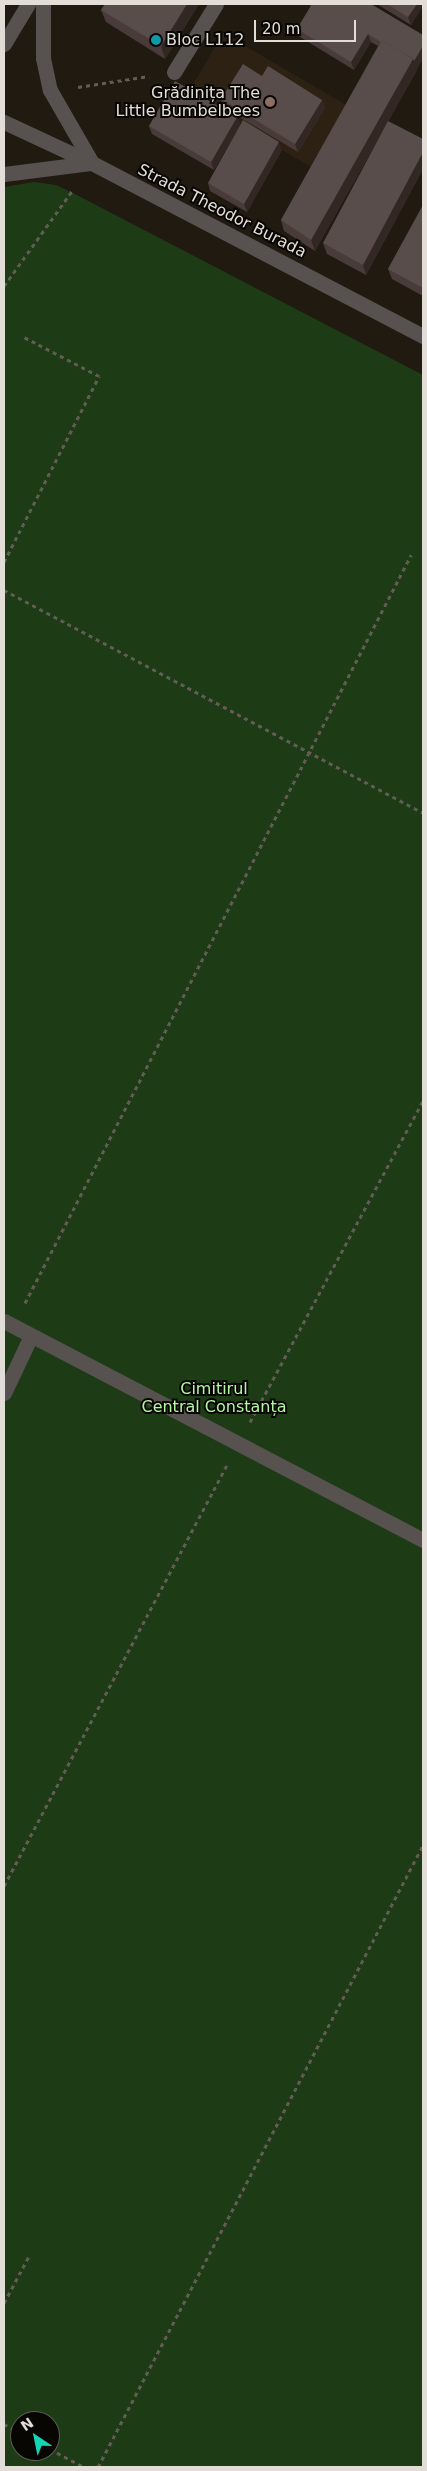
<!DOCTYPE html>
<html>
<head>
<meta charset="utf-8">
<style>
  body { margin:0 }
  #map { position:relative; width:427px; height:2471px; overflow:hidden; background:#211a11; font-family:"DejaVu Sans",sans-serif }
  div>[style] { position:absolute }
  .built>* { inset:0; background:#2c2112 }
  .green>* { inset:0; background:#1d3c16 }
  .path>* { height:3px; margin-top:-1.5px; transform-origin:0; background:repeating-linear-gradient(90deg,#625c54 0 4px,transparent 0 8px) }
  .minor>* { height:15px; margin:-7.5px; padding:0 7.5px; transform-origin:7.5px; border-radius:7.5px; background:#57514f }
  .wall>* { inset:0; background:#493b3a }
  .shaded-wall>* { inset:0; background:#322722 }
  .building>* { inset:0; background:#594d4b }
  .dots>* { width:14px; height:14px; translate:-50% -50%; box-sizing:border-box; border:2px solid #080603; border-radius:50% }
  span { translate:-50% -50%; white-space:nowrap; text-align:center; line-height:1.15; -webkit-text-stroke:4px #080603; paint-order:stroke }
  .poi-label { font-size:16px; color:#e2ddd7 }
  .left { translate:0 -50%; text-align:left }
  .right { translate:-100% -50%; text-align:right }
  .street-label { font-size:16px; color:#e2ddd7 }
  .park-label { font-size:16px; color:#b2f7a2 }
  .frame { position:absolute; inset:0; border:5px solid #e2ddd7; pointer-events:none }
  .north { position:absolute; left:10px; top:2411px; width:50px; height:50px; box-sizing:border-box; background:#080603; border:1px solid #5f5c58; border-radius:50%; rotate:326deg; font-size:14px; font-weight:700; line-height:20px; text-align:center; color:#e2ddd7 }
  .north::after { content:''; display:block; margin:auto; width:18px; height:22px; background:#14d5b3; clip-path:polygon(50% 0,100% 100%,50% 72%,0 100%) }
  .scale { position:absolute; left:254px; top:20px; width:102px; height:22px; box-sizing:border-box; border:2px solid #e2ddd7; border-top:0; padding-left:6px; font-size:15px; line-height:18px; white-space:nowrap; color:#e2ddd7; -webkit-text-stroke:4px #080603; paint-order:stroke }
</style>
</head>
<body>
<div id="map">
  <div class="built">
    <div style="clip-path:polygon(223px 33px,353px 109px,318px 171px,187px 95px)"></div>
  </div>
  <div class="green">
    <div style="clip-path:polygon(evenodd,34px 182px,56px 185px,71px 192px,423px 375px,423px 2467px,4px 2467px,4px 187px,34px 182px,20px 2421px,50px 2421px,50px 2451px,20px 2451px,20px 2421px)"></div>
  </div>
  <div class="path">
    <div style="left:78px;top:87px;width:72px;rotate:-8.8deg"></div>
    <div style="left:4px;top:286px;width:117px;rotate:-54.4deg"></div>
    <div style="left:4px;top:562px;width:209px;rotate:-62.9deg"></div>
    <div style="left:99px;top:376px;width:87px;rotate:-152.5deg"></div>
    <div style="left:4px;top:590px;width:475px;rotate:28deg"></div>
    <div style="left:25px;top:1303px;width:842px;rotate:-62.7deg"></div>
    <div style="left:250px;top:1422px;width:365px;rotate:-61.7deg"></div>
    <div style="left:4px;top:1886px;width:476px;rotate:-62.1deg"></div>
    <div style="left:4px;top:2303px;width:53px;rotate:-62deg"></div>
    <div style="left:4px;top:2424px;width:18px;rotate:29deg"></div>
    <div style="left:50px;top:2449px;width:38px;rotate:28deg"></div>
    <div style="left:98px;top:2467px;width:702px;rotate:-62.41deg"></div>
  </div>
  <div class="minor">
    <div style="left:43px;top:4px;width:54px;rotate:90deg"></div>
    <div style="left:43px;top:58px;width:33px;rotate:78deg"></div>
    <div style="left:50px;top:90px;width:84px;rotate:60.1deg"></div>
    <div style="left:4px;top:44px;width:47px;rotate:-59deg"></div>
    <div style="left:174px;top:72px;width:80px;rotate:-58.3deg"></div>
    <div style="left:4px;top:122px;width:97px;rotate:25deg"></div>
    <div style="left:92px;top:163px;width:373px;rotate:27.6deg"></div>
    <div style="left:4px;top:174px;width:87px;rotate:-7.3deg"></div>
    <div style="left:4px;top:1321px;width:473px;rotate:27.6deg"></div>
    <div style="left:4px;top:1393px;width:63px;rotate:-64.7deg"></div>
  </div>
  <div class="wall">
    <div style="clip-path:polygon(105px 4px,199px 4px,165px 59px,106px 22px,101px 10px)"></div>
    <div style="clip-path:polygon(307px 4px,371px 4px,417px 70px,315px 251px,284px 231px,281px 220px,378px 46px,371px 42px,354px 70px,300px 37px,297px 29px,311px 6px)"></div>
    <div style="clip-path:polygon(377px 4px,423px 4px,423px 6px,411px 25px)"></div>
    <div style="clip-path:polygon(262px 76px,322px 100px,325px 108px,298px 152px,224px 108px,221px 99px)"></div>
    <div style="clip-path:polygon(237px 117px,240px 125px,214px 170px,152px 134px,149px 126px)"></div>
    <div style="clip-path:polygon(423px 139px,423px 169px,366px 275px,327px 254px,323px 243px)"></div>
    <div style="clip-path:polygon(282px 150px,247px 212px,210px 191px,208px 183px)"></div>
    <div style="clip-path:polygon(423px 205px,423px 296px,392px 279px,388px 269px)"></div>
  </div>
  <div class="shaded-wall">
    <div style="clip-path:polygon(187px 4px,199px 4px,165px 59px,161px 46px)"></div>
    <div style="clip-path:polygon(417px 4px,423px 4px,423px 6px,411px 25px,408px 17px)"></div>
    <div style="clip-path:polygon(368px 34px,371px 42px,354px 70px,351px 62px)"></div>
    <div style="clip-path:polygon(423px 46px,423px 59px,315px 251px,311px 240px,413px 59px)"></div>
    <div style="clip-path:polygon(322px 100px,325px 108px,298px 152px,295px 144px)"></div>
    <div style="clip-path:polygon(237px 117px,240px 125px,214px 170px,211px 162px)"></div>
    <div style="clip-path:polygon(279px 142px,282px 150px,247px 212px,244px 204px)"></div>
    <div style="clip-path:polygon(423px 152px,423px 169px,366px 275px,363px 265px)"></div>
  </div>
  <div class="building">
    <div style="clip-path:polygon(105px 4px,187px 4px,161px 46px,101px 10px)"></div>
    <div style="clip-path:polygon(312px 4px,371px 4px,423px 35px,423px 46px,414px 61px,413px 59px,382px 40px,381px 42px,368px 34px,351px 62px,297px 29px)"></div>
    <div style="clip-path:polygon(387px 4px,417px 4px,408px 17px)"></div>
    <div style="clip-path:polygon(382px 40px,413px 59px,311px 240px,281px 220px)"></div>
    <div style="clip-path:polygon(243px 64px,262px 76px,268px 66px,322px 100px,295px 144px,221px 99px)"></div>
    <div style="clip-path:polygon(175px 81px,237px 117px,211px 162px,149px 126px)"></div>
    <div style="clip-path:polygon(243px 120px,279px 142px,244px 204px,208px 183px)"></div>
    <div style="clip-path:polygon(388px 121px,423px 139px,423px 152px,363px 265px,323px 243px)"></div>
    <div style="clip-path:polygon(423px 205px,423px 288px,388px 269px)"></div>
  </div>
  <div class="dots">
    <div style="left:156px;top:40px;background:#0f9aa8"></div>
    <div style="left:270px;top:102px;background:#8d6e63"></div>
  </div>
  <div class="poi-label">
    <span class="left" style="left:166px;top:40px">Bloc L112</span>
    <span class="right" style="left:260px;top:102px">Grădinița The<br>Little Bumbelbees</span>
  </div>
  <div class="street-label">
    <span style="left:222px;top:211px;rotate:27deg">Strada Theodor Burada</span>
  </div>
  <div class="park-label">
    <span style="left:214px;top:1398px">Cimitirul<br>Central Constanța</span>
  </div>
  <div class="frame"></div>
  <div class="north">N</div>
  <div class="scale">20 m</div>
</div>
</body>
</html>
